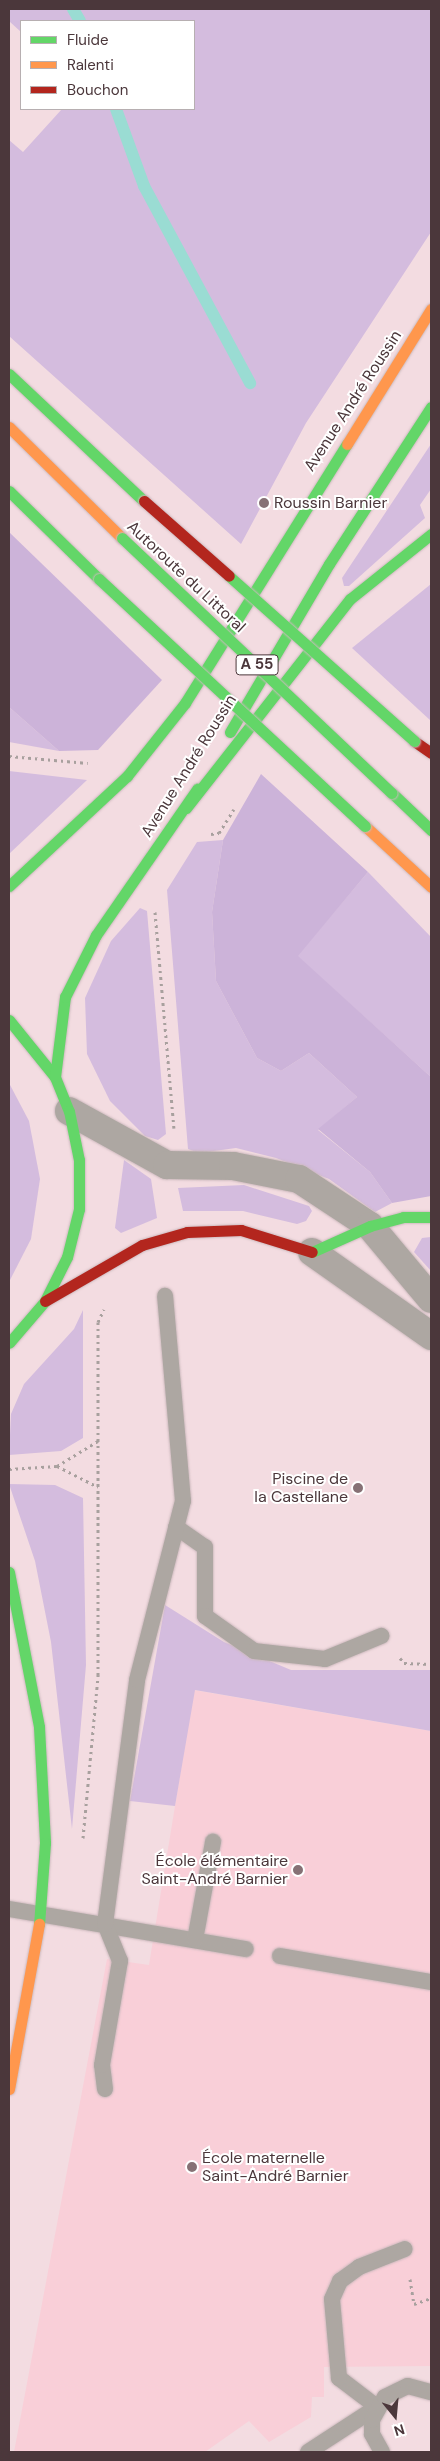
<!DOCTYPE html>
<html>
<head>
<meta charset="utf-8">
<style>
  body { margin:0 }
  #map { position:relative; width:440px; height:2461px; overflow:hidden; background:#f3dce1; font-family:"DM Sans",sans-serif }
  div>[style] { position:absolute }
  .built>* { inset:0; background:#f9cfd8 }
  .green>* { inset:0; background:#d4bcde }
  .forest>* { inset:0; background:#ccb3d9 }
  .stream>* { height:12px; margin:-6px; padding:0 6px; transform-origin:6px; border-radius:6px; background:#9adcd3 }
  .path>* { height:3px; margin-top:-1.5px; transform-origin:0; background:repeating-linear-gradient(90deg,#a8a09e 0 2.5px,transparent 0 6.5px) }
  .roads { filter:drop-shadow(0 0 1px #ccb9bd) drop-shadow(0 0 1px #ccb9bd) }
  .lane>* { height:16px; margin:-8px; padding:0 8px; transform-origin:8px; border-radius:8px; background:#ada7a2 }
  .street>* { height:28px; margin:-14px; padding:0 14px; transform-origin:14px; border-radius:14px; background:#ada7a2 }
  .fast>* { height:11px; margin:-5.5px; padding:0 5.5px; transform-origin:5.5px; border-radius:5.5px; background:#63d668 }
  .slow>* { height:11px; margin:-5.5px; padding:0 5.5px; transform-origin:5.5px; border-radius:5.5px; background:#ff974d }
  .jam>* { height:11px; margin:-5.5px; padding:0 5.5px; transform-origin:5.5px; border-radius:5.5px; background:#b3261e }
  .bridges { filter:drop-shadow(0 0 1px #ccb9bd) drop-shadow(0 0 1px #ccb9bd) }
  .fast-bridge>* { height:11px; margin:-5.5px; padding:0 5.5px; transform-origin:5.5px; border-radius:5.5px; background:#63d668 }
  .jam-bridge>* { height:11px; margin:-5.5px; padding:0 5.5px; transform-origin:5.5px; border-radius:5.5px; background:#b3261e }
  .dots>* { width:14px; height:14px; translate:-50% -50%; box-sizing:border-box; border:2px solid #fff; border-radius:50% }
  span { translate:-50% -50%; white-space:nowrap; text-align:center; line-height:1.15; -webkit-text-stroke:4px #fff; paint-order:stroke }
  .shield-label span { padding:1px 4px; background:#fff; border:1px solid; border-radius:4px; -webkit-text-stroke-width:0 }
  .shield-label { font-size:15px; color:#4b373b; font-weight:700 }
  .street-label { font-size:16px; color:#4b373b }
  .poi-label { font-size:16px; color:#4b373b }
  .left { translate:0 -50%; text-align:left }
  .right { translate:-100% -50%; text-align:right }
  .frame { position:absolute; inset:0; border:10px solid #4b373b; pointer-events:none }
  .legend { position:absolute; left:20px; top:20px; width:175px; height:90px; box-sizing:border-box; background:#fff; border:1px solid #b7afb1; margin:0; padding:6px 9px; list-style:none; font-size:15px; color:#4b373b }
  .legend li { display:flex; align-items:center; gap:10px; height:25px }
  .legend b { width:25px; border:1px solid #b7afb1 }
  .north { position:absolute; left:370px; top:2391px; width:50px; height:50px; -webkit-text-stroke:4px #fff; paint-order:stroke; rotate:163deg; font-size:14px; font-weight:700; line-height:20px; text-align:center; color:#4b373b }
  .north::after { content:''; display:block; margin:auto; width:18px; height:22px; background:#4b373b; clip-path:polygon(50% 0,100% 100%,50% 72%,0 100%) }
</style>
</head>
<body>
<div id="map">
  <div class="built">
    <div style="clip-path:polygon(194px 1690px,431px 1731px,431px 2366px,324px 2367px,324px 2397px,312px 2397px,311px 2417px,269px 2442px,249px 2421px,205px 2452px,14px 2452px,107px 1959px,149px 1965px)"></div>
  </div>
  <div class="green">
    <div style="clip-path:polygon(9px 9px,431px 9px,431px 232px,306px 423px,241px 544px,9px 336px,9px 140px,23px 152px,62px 109px,194px 109px,194px 21px,21px 21px,21px 32px,9px 21px)"></div>
    <div style="clip-path:polygon(431px 444px,431px 489px,420px 505px,425px 518px,349px 586px,344px 586px,342px 578px)"></div>
    <div style="clip-path:polygon(431px 584px,431px 721px,352px 648px)"></div>
    <div style="clip-path:polygon(9px 707px,59px 751px,9px 742px)"></div>
    <div style="clip-path:polygon(9px 771px,87px 780px,9px 854px)"></div>
    <div style="clip-path:polygon(223px 840px,212px 912px,216px 981px,257px 1058px,281px 1071px,309px 1053px,357px 1097px,318px 1130px,370px 1172px,392px 1203px,375px 1212px,329px 1179px,276px 1158px,236px 1148px,199px 1153px,188px 1149px,167px 890px,197px 842px)"></div>
    <div style="clip-path:polygon(368px 872px,431px 937px,431px 1077px,297px 956px)"></div>
    <div style="clip-path:polygon(140px 908px,147px 911px,166px 1134px,158px 1140px,145px 1136px,110px 1101px,87px 1054px,85px 998px,111px 941px)"></div>
    <div style="clip-path:polygon(9px 1083px,29px 1121px,40px 1179px,31px 1239px,9px 1282px)"></div>
    <div style="clip-path:polygon(124px 1160px,151px 1179px,157px 1218px,121px 1233px,115px 1228px)"></div>
    <div style="clip-path:polygon(244px 1185px,309px 1206px,312px 1211px,306px 1221px,297px 1224px,243px 1211px,183px 1211px,178px 1188px)"></div>
    <div style="clip-path:polygon(431px 1237px,431px 1271px,414px 1252px,422px 1238px)"></div>
    <div style="clip-path:polygon(83px 1310px,83px 1438px,61px 1451px,9px 1455px,11px 1414px,24px 1384px,74px 1329px)"></div>
    <div style="clip-path:polygon(9px 1484px,55px 1485px,83px 1498px,86px 1665px,72px 1829px,51px 1642px,35px 1561px)"></div>
    <div style="clip-path:polygon(165px 1605px,224px 1642px,291px 1670px,431px 1670px,431px 1731px,195px 1690px,175px 1806px,130px 1801px)"></div>
  </div>
  <div class="forest">
    <div style="clip-path:polygon(9px 532px,162px 680px,98px 750px,59px 751px,9px 707px)"></div>
    <div style="clip-path:polygon(261px 774px,368px 872px,298px 956px,431px 1077px,431px 1196px,392px 1203px,370px 1172px,318px 1129px,357px 1097px,309px 1053px,281px 1071px,257px 1058px,216px 981px,212px 912px,223px 840px)"></div>
  </div>
  <div class="stream">
    <div style="left:73px;top:9px;width:14px;rotate:60deg"></div>
    <div style="left:116px;top:109px;width:82px;rotate:70deg"></div>
    <div style="left:144px;top:186px;width:224px;rotate:61.7deg"></div>
  </div>
  <div class="path">
    <div style="left:9px;top:756px;width:79px;rotate:5.1deg"></div>
    <div style="left:211px;top:834px;width:8px;rotate:-7deg"></div>
    <div style="left:219px;top:833px;width:28px;rotate:-58deg"></div>
    <div style="left:155px;top:912px;width:217px;rotate:85deg"></div>
    <div style="left:57px;top:1466px;width:46px;rotate:27.1deg"></div>
    <div style="left:9px;top:1469px;width:48px;rotate:-3.6deg"></div>
    <div style="left:57px;top:1466px;width:48px;rotate:-31.4deg"></div>
    <div style="left:400px;top:1658px;width:6px;rotate:51deg"></div>
    <div style="left:404px;top:1663px;width:27px;rotate:2deg"></div>
    <div style="left:83px;top:1838px;width:164px;rotate:-84.7deg"></div>
    <div style="left:98px;top:1675px;width:353px;rotate:-90deg"></div>
    <div style="left:98px;top:1322px;width:14px;rotate:-65deg"></div>
    <div style="left:410px;top:2279px;width:25px;rotate:81deg"></div>
    <div style="left:414px;top:2304px;width:18px;rotate:-19deg"></div>
  </div>
  <div class="roads">
    <div class="lane">
      <div style="left:176px;top:1527px;width:35px;rotate:35deg"></div>
      <div style="left:205px;top:1547px;width:69px;rotate:90deg"></div>
      <div style="left:205px;top:1616px;width:60px;rotate:35.5deg"></div>
      <div style="left:254px;top:1651px;width:71px;rotate:6.4deg"></div>
      <div style="left:325px;top:1659px;width:61px;rotate:-22.3deg"></div>
      <div style="left:9px;top:1909px;width:240px;rotate:9.6deg"></div>
      <div style="left:195px;top:1940px;width:100px;rotate:-79.6deg"></div>
      <div style="left:280px;top:1956px;width:153px;rotate:9.8deg"></div>
      <div style="left:105px;top:2089px;width:24px;rotate:-97deg"></div>
      <div style="left:102px;top:2065px;width:106px;rotate:-80.2deg"></div>
      <div style="left:120px;top:1961px;width:40px;rotate:-112deg"></div>
      <div style="left:105px;top:1924px;width:246px;rotate:-82.5deg"></div>
      <div style="left:137px;top:1680px;width:185px;rotate:-75.6deg"></div>
      <div style="left:183px;top:1501px;width:206px;rotate:-95deg"></div>
      <div style="left:308px;top:2452px;width:82px;rotate:-33.1deg"></div>
      <div style="left:377px;top:2407px;width:48px;rotate:-142.7deg"></div>
      <div style="left:339px;top:2378px;width:79px;rotate:-95.1deg"></div>
      <div style="left:332px;top:2299px;width:20px;rotate:-66deg"></div>
      <div style="left:340px;top:2281px;width:24px;rotate:-36deg"></div>
      <div style="left:359px;top:2267px;width:49px;rotate:-21.4deg"></div>
      <div style="left:382px;top:2452px;width:21px;rotate:-119deg"></div>
      <div style="left:372px;top:2434px;width:14px;rotate:-90deg"></div>
      <div style="left:372px;top:2420px;width:26px;rotate:-61deg"></div>
      <div style="left:385px;top:2397px;width:25px;rotate:-26deg"></div>
      <div style="left:408px;top:2386px;width:24px;rotate:15deg"></div>
    </div>
    <div class="street">
      <div style="left:69px;top:1111px;width:112px;rotate:28.9deg"></div>
      <div style="left:167px;top:1165px;width:66px;rotate:0.9deg"></div>
      <div style="left:233px;top:1166px;width:67px;rotate:11.1deg"></div>
      <div style="left:299px;top:1179px;width:85px;rotate:33.5deg"></div>
      <div style="left:370px;top:1226px;width:95px;rotate:50.1deg"></div>
      <div style="left:312px;top:1252px;width:146px;rotate:35.2deg"></div>
    </div>
    <div class="fast">
      <div style="left:9px;top:374px;width:185px;rotate:43.3deg"></div>
      <div style="left:9px;top:491px;width:126px;rotate:44.4deg"></div>
      <div style="left:230px;top:732px;width:195px;rotate:-59.5deg"></div>
      <div style="left:329px;top:564px;width:187px;rotate:-57deg"></div>
      <div style="left:392px;top:793px;width:54px;rotate:43.5deg"></div>
      <div style="left:186px;top:808px;width:266px;rotate:-51.9deg"></div>
      <div style="left:350px;top:599px;width:104px;rotate:-38.7deg"></div>
      <div style="left:9px;top:886px;width:161px;rotate:-43deg"></div>
      <div style="left:127px;top:776px;width:93px;rotate:-51.5deg"></div>
      <div style="left:185px;top:703px;width:305px;rotate:-58deg"></div>
      <div style="left:9px;top:1020px;width:73px;rotate:51.1deg"></div>
      <div style="left:55px;top:1077px;width:37px;rotate:68deg"></div>
      <div style="left:69px;top:1111px;width:50px;rotate:78.5deg"></div>
      <div style="left:79px;top:1160px;width:49px;rotate:90deg"></div>
      <div style="left:79px;top:1209px;width:49px;rotate:104deg"></div>
      <div style="left:67px;top:1257px;width:49px;rotate:116.6deg"></div>
      <div style="left:45px;top:1301px;width:55px;rotate:130.6deg"></div>
      <div style="left:55px;top:1077px;width:81px;rotate:-82.9deg"></div>
      <div style="left:65px;top:997px;width:69px;rotate:-63.4deg"></div>
      <div style="left:96px;top:935px;width:178px;rotate:-55.3deg"></div>
      <div style="left:312px;top:1252px;width:64px;rotate:-24.1deg"></div>
      <div style="left:370px;top:1226px;width:34px;rotate:-15deg"></div>
      <div style="left:403px;top:1217px;width:28px"></div>
      <div style="left:9px;top:1572px;width:158px;rotate:79deg"></div>
      <div style="left:39px;top:1727px;width:116px;rotate:87deg"></div>
      <div style="left:45px;top:1843px;width:81px;rotate:94.2deg"></div>
    </div>
    <div class="slow">
      <div style="left:9px;top:427px;width:158px;rotate:44.5deg"></div>
      <div style="left:347px;top:444px;width:159px;rotate:-58.1deg"></div>
      <div style="left:365px;top:826px;width:90px;rotate:42.7deg"></div>
      <div style="left:9px;top:2089px;width:168px;rotate:-79.7deg"></div>
    </div>
    <div class="jam">
      <div style="left:414px;top:741px;width:21px;rotate:35deg"></div>
      <div style="left:45px;top:1301px;width:112px;rotate:-30deg"></div>
      <div style="left:142px;top:1245px;width:47px;rotate:-16.1deg"></div>
      <div style="left:187px;top:1232px;width:54px;rotate:-2.1deg"></div>
      <div style="left:241px;top:1230px;width:74px;rotate:17.2deg"></div>
    </div>
  </div>
  <div class="bridges">
    <div class="fast-bridge">
      <div style="left:122px;top:538px;width:371px;rotate:43.4deg"></div>
      <div style="left:229px;top:576px;width:248px;rotate:41.7deg"></div>
      <div style="left:99px;top:579px;width:363px;rotate:42.9deg"></div>
    </div>
    <div class="jam-bridge">
      <div style="left:144px;top:501px;width:113px;rotate:41.4deg"></div>
    </div>
  </div>
  <div class="dots">
    <div style="left:264px;top:503px;background:#867175"></div>
    <div style="left:358px;top:1488px;background:#867175"></div>
    <div style="left:298px;top:1870px;background:#867175"></div>
    <div style="left:192px;top:2167px;background:#867175"></div>
  </div>
  <div class="shield-label">
    <span style="left:257px;top:665px">A 55</span>
  </div>
  <div class="street-label">
    <span style="left:353px;top:401px;rotate:-57deg">Avenue André Roussin</span>
    <span style="left:186px;top:577px;rotate:43deg">Autoroute du Littoral</span>
    <span style="left:189px;top:766px;rotate:-58deg">Avenue André Roussin</span>
  </div>
  <div class="poi-label">
    <span class="left" style="left:274px;top:503px">Roussin Barnier</span>
    <span class="right" style="left:348px;top:1488px">Piscine de<br>la Castellane</span>
    <span class="right" style="left:288px;top:1870px">École élémentaire<br>Saint-André Barnier</span>
    <span class="left" style="left:202px;top:2167px">École maternelle<br>Saint-André Barnier</span>
  </div>
  <div class="frame"></div>
  <ul class="legend">
  <li><b style="height:6px;background:#63d668"></b>Fluide</li>
  <li><b style="height:6px;background:#ff974d"></b>Ralenti</li>
  <li><b style="height:6px;background:#b3261e"></b>Bouchon</li>
  </ul>
  <div class="north">N</div>
</div>
</body>
</html>
